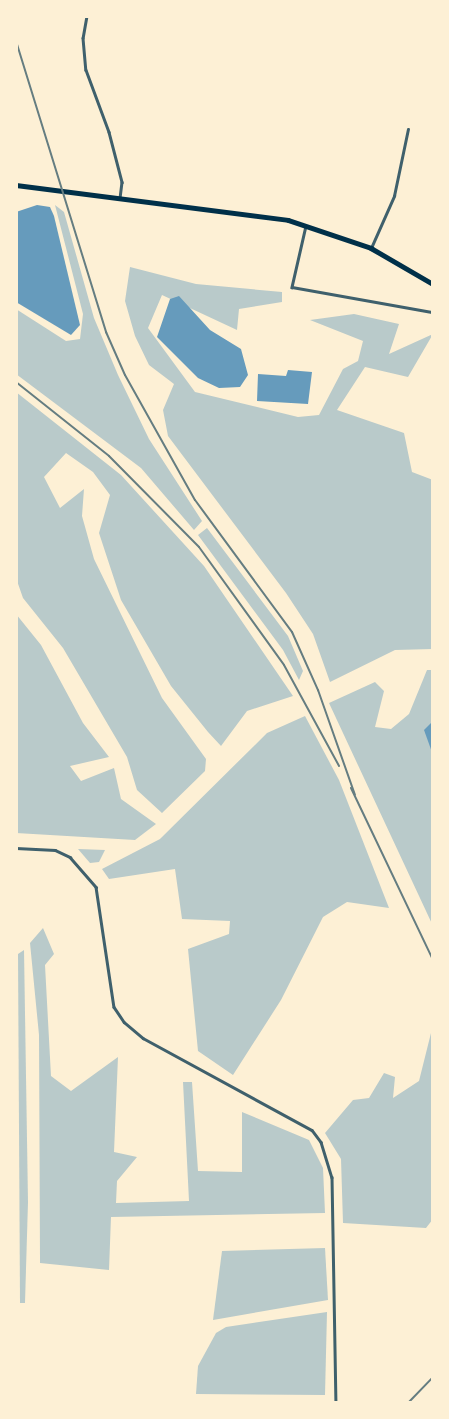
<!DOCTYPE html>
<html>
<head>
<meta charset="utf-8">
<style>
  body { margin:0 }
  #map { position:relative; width:449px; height:1419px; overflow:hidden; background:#fdf0d5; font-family:Karla,sans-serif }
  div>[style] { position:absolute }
  .green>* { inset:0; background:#b9caca }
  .water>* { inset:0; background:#669bbc }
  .minor>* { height:2.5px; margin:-1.25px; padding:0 1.25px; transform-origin:1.25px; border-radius:1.25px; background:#3f606c }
  .trunk>* { height:4.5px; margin:-2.25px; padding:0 2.25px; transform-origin:2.25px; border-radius:2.25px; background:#003049 }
  .rail>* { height:2px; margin:-1px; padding:0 1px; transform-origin:1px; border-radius:1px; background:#657d81 }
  span { translate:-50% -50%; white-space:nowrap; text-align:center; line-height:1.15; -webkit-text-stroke:4px #fdf0d5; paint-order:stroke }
  .frame { position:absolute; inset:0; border:18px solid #fdf0d5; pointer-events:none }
</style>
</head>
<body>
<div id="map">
  <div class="green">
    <div style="clip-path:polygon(55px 205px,64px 212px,94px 318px,118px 375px,149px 439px,202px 521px,194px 530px,141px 468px,16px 374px,16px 309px,66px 341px,80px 339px,83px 314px)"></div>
    <div style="clip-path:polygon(130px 267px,196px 284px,282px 292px,282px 302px,239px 309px,237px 330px,162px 295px,148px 328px,195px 392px,298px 417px,319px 415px,343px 369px,358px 361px,363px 341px,310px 320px,354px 314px,399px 324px,389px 354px,433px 334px,408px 377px,365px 367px,337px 410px,404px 433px,412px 472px,433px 480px,433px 649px,395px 650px,330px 682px,313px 634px,286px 593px,168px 436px,163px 410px,174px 384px,149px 365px,135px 336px,125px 301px)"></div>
    <div style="clip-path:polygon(16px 392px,121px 475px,204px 566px,293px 696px,247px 711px,221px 746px,208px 732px,171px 686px,121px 600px,99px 533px,110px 495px,93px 472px,66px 453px,44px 477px,60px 508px,84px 489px,82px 516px,94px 559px,162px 698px,206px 759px,205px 771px,162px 813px,137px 790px,127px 757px,63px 648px,23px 598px,16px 578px)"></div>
    <div style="clip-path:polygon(207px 528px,288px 636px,303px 671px,299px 680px,283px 650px,198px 535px)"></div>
    <div style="clip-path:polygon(16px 614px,41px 645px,83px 723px,109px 757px,70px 766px,81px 781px,114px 768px,121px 799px,156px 824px,135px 840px,16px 833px)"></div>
    <div style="clip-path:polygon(427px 670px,433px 670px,433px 926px,329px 703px,375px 682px,384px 691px,375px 727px,391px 729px,409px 714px)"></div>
    <div style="clip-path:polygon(305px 716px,339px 780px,389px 908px,347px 902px,323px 917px,281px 1000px,233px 1075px,198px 1051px,188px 949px,229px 934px,230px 921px,182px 919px,175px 869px,109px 879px,102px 869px,160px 839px,267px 733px)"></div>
    <div style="clip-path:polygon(78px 849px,105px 850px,99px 862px,90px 863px)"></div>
    <div style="clip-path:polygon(43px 928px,54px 954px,45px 965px,51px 1076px,71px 1091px,118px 1057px,114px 1152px,137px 1157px,117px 1181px,116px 1203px,189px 1201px,183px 1082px,192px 1082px,198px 1171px,242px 1172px,242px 1112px,309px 1140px,323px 1168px,325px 1213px,111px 1217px,109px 1270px,40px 1263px,39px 1035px,30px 943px)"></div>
    <div style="clip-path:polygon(24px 950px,28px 1202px,25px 1303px,20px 1303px,18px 954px)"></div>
    <div style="clip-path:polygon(433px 1025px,433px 1219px,426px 1228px,343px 1223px,341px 1159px,325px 1133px,353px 1100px,369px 1098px,384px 1073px,395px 1077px,393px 1098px,419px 1081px)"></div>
    <div style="clip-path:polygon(325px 1248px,328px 1300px,213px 1320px,222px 1251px)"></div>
    <div style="clip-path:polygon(327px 1312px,325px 1395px,196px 1394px,198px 1366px,216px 1333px,226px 1327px)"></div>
  </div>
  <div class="water">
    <div style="clip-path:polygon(37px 205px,50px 207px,54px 216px,80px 325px,71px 335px,16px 302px,16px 212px)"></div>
    <div style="clip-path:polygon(179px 296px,210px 330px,241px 349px,248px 375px,240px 387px,219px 388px,198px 378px,157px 337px,170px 299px)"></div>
    <div style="clip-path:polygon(288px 370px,312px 372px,308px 404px,257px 401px,258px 374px,286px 376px)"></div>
    <div style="clip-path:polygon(433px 721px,433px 755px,424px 730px)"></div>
  </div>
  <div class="minor">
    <div style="left:87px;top:16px;width:22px;rotate:100deg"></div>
    <div style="left:83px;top:38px;width:32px;rotate:85deg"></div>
    <div style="left:86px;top:70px;width:66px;rotate:69.6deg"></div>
    <div style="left:109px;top:132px;width:52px;rotate:75.4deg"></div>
    <div style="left:122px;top:182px;width:16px;rotate:97deg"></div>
    <div style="left:306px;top:226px;width:63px;rotate:102.9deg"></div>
    <div style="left:292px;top:287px;width:143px;rotate:10.1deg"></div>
    <div style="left:371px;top:248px;width:57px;rotate:-66.1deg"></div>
    <div style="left:394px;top:196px;width:68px;rotate:-78.2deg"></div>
    <div style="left:16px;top:848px;width:39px;rotate:3deg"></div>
    <div style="left:55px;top:850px;width:17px;rotate:25deg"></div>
    <div style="left:70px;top:857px;width:40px;rotate:49deg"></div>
    <div style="left:96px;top:887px;width:121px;rotate:81.5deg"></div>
    <div style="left:114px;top:1007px;width:18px;rotate:56deg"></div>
    <div style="left:124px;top:1022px;width:25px;rotate:40deg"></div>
    <div style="left:143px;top:1038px;width:192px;rotate:28.6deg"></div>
    <div style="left:312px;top:1130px;width:15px;rotate:53deg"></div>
    <div style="left:321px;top:1142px;width:37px;rotate:73deg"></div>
    <div style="left:332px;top:1177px;width:226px;rotate:89deg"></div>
    <div style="left:329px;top:1403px;width:8px"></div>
  </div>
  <div class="trunk">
    <div style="left:16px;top:185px;width:274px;rotate:7.3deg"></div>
    <div style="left:288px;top:220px;width:88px;rotate:18.6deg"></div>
    <div style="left:371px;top:248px;width:72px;rotate:30.1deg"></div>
  </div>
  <div class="rail">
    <div style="left:16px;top:41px;width:305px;rotate:72.8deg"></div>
    <div style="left:106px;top:332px;width:47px;rotate:66.2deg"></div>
    <div style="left:125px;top:375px;width:143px;rotate:60.8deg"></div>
    <div style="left:195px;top:500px;width:164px;rotate:53.7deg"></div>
    <div style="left:292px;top:632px;width:64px;rotate:65.9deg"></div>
    <div style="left:318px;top:690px;width:111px;rotate:70.6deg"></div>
    <div style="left:16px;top:382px;width:119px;rotate:38.5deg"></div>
    <div style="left:109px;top:456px;width:128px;rotate:45.3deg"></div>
    <div style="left:199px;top:547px;width:145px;rotate:54.2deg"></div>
    <div style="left:284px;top:665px;width:115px;rotate:61.4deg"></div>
    <div style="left:351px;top:788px;width:191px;rotate:64.5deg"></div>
    <div style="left:408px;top:1403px;width:36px;rotate:-46deg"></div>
  </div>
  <div class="frame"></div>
</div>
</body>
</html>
